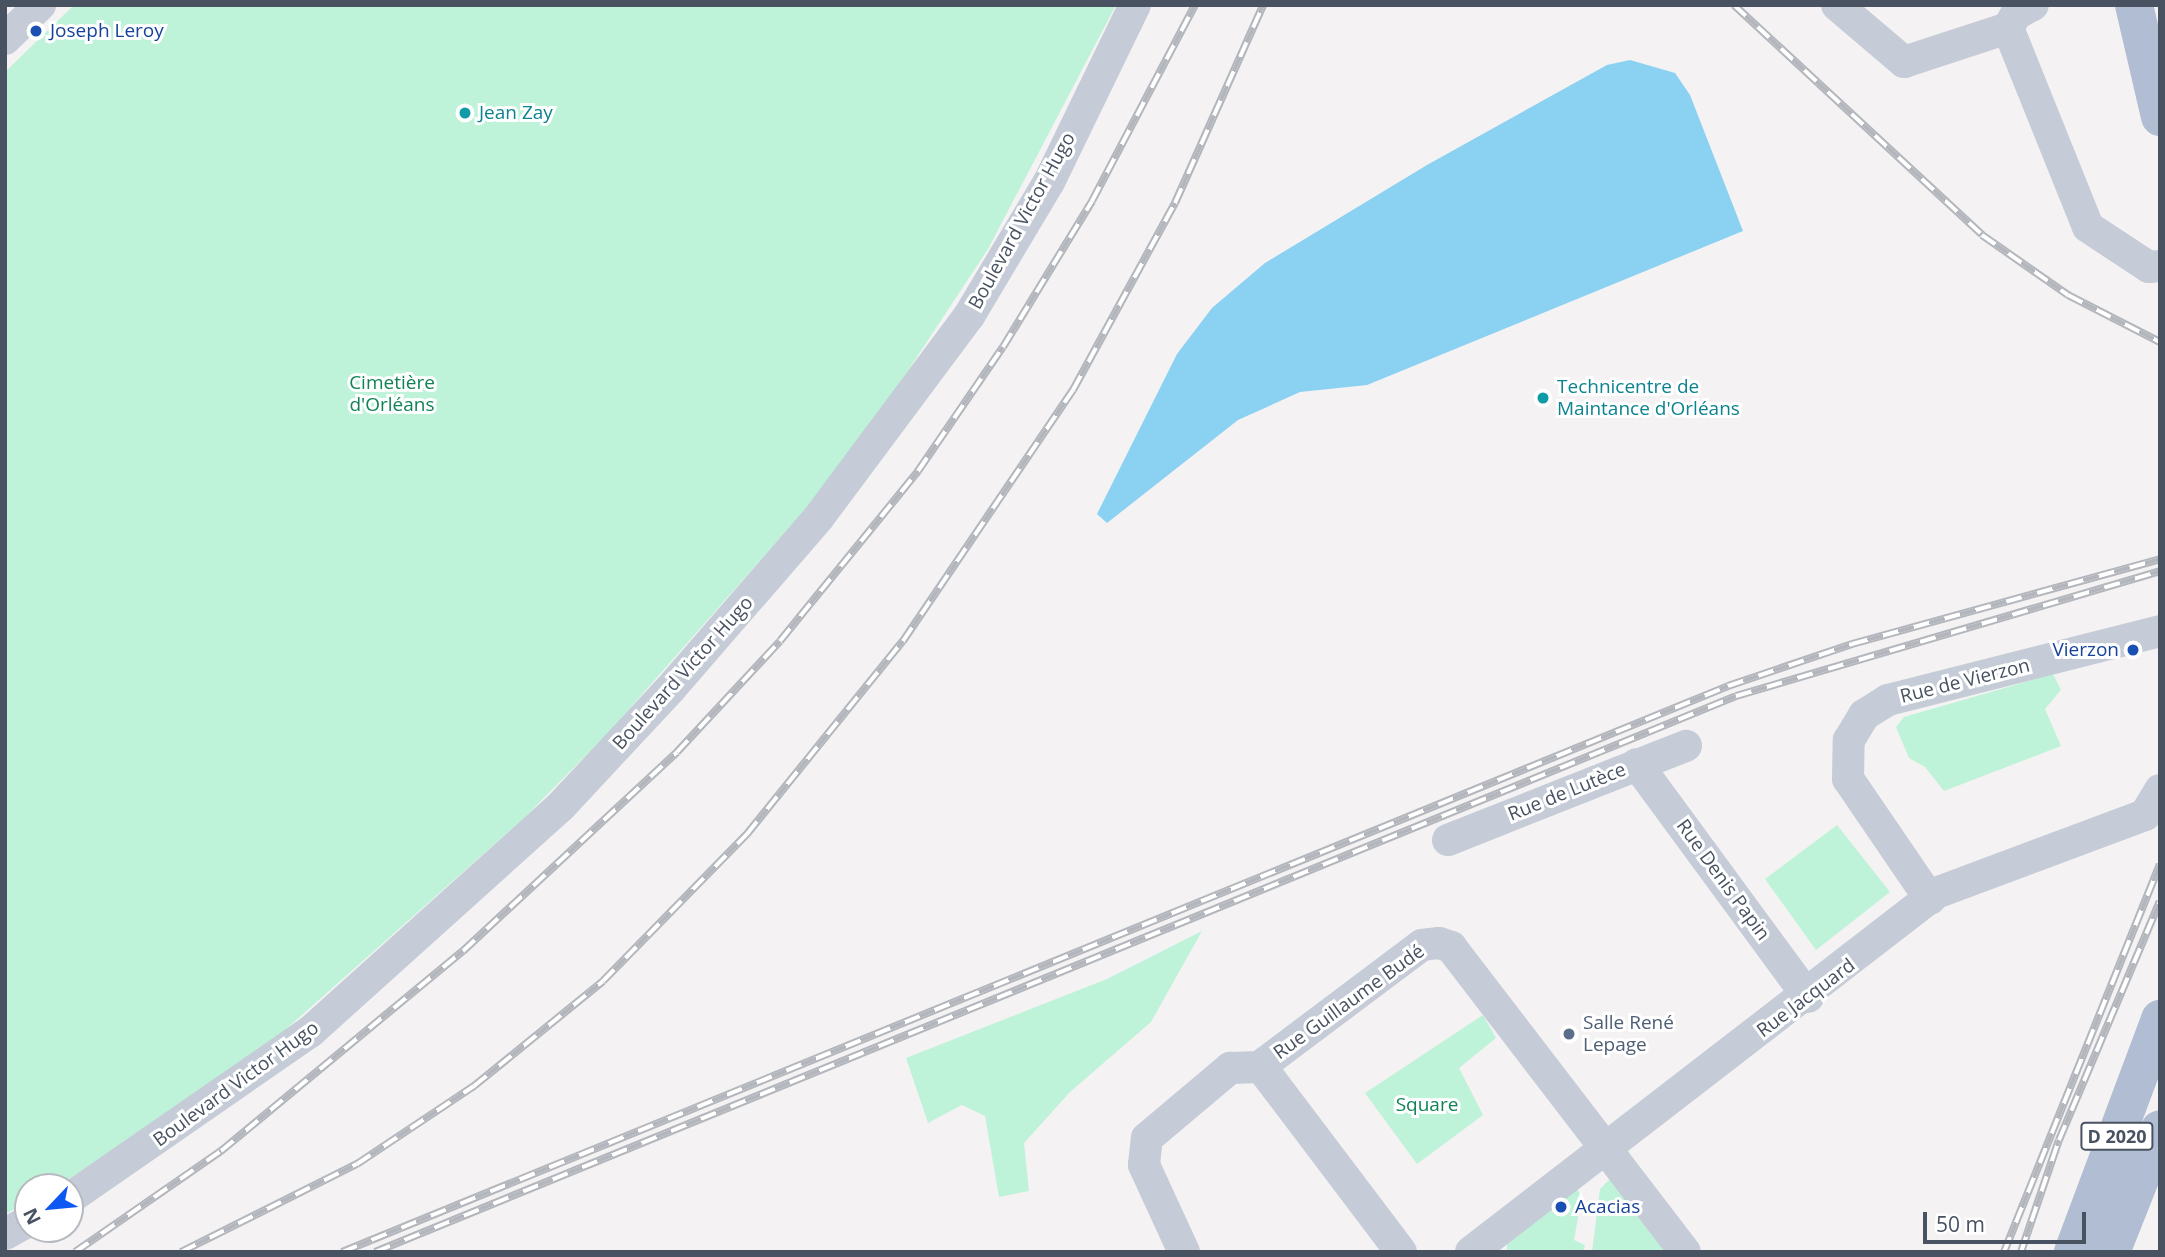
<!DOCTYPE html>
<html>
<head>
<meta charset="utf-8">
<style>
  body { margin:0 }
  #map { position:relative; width:2165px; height:1257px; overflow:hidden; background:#f4f2f2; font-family:"Open Sans",sans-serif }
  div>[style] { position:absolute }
  .green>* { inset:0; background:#bff3d9 }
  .water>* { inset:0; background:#8ad1f2 }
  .minor>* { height:32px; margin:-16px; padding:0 16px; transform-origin:16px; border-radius:16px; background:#c5ccd7 }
  .major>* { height:38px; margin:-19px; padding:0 19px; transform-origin:19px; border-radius:19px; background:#b0bdd2 }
  .rail>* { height:8px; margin-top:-4px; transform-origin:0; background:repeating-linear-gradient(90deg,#fff 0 16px,#b3b6bc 0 32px); box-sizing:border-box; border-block:2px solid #b3b6bc }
  .dots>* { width:19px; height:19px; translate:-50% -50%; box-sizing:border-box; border:4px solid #fff; border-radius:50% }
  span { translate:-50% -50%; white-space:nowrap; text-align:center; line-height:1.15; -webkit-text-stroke:6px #fff; paint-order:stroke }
  .shield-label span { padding:2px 5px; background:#fff; border:2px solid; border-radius:5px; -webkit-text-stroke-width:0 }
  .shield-label { font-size:18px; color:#485261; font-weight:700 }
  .transit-label { font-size:19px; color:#164399 }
  .left { translate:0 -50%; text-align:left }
  .right { translate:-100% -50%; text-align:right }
  .culture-label { font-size:19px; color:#0d838f }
  .street-label { font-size:19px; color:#485261 }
  .park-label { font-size:19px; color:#118357 }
  .service-label { font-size:19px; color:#4e5e75 }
  .frame { position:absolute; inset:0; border:7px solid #485261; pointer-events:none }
  .north { position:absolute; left:14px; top:1173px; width:70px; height:70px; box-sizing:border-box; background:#fff; border:2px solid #b6bac0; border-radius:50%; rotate:244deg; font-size:19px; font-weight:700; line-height:28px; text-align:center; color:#485261 }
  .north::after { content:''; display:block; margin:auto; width:24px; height:32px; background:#0e58f2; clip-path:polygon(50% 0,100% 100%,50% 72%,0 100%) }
  .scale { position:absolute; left:1923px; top:1212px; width:163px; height:32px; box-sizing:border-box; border:4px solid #485261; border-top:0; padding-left:9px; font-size:21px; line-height:24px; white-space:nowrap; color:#485261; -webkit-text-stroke:5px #fff; paint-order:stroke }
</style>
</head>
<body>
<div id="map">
  <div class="green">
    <div style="clip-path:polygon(74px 5px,1116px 5px,988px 249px,880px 413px,801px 514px,607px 734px,525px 817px,267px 1046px,66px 1181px,28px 1187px,28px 1202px,5px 1214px,5px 72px)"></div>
    <div style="clip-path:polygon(2053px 674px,2061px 690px,2045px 709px,2061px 746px,1944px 791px,1925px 767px,1909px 758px,1896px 727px,1904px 717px)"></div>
    <div style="clip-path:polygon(1837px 825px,1890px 892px,1816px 950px,1765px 879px)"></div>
    <div style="clip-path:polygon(1202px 931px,1151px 1022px,1070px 1092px,1024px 1143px,1029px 1191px,999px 1197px,985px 1116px,962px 1105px,928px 1123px,906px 1058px,1107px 979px)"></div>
    <div style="clip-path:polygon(1483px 1015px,1496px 1038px,1459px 1068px,1483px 1115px,1417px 1164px,1365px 1093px)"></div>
    <div style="clip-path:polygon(1611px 1178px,1667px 1246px,1660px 1252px,1592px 1252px,1600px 1189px)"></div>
    <div style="clip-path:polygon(1576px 1188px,1582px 1195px,1574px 1240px,1585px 1245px,1583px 1252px,1507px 1252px,1507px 1243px)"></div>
  </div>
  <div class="water">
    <div style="clip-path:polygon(1630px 60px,1675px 73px,1690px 95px,1743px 231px,1367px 385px,1300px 392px,1238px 420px,1107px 523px,1097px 514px,1177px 354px,1212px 308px,1265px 263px,1427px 165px,1607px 65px)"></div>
  </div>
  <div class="minor">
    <div style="left:1837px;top:5px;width:88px;rotate:40.4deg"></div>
    <div style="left:1904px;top:62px;width:109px;rotate:-18.1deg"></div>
    <div style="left:2008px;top:28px;width:214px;rotate:68.1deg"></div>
    <div style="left:2088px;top:227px;width:73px;rotate:33.3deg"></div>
    <div style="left:2149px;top:267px;width:11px;rotate:-5deg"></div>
    <div style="left:2008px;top:28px;width:16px;rotate:-60deg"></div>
    <div style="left:2016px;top:14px;width:19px;rotate:-28deg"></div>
    <div style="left:5px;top:39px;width:49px;rotate:-44.2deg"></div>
    <div style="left:1637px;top:764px;width:289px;rotate:53.7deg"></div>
    <div style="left:1448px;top:840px;width:256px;rotate:-21.6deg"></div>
    <div style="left:1930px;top:899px;width:145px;rotate:-124.3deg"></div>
    <div style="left:1848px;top:779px;width:39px;rotate:-89deg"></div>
    <div style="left:1849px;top:740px;width:29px;rotate:-59deg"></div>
    <div style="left:1864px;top:715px;width:28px;rotate:-32deg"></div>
    <div style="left:1888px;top:700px;width:281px;rotate:-14.2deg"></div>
    <div style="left:70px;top:1198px;width:292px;rotate:-34.7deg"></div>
    <div style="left:310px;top:1032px;width:338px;rotate:-42deg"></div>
    <div style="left:561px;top:806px;width:161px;rotate:-47deg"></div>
    <div style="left:671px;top:688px;width:226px;rotate:-49.1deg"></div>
    <div style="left:819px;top:517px;width:251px;rotate:-53.3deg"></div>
    <div style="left:969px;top:316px;width:156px;rotate:-59.2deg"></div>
    <div style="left:1049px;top:182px;width:197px;rotate:-64.1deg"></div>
    <div style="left:5px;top:1234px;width:26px;rotate:-29deg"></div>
    <div style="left:1184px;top:1252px;width:96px;rotate:-114.7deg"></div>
    <div style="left:1144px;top:1165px;width:27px;rotate:-84deg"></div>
    <div style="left:1147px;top:1138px;width:109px;rotate:-40.1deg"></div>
    <div style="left:1230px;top:1068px;width:36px;rotate:-2deg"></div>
    <div style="left:1401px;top:1252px;width:226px;rotate:-127.1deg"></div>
    <div style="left:1265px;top:1072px;width:10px;rotate:-84deg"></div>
    <div style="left:1266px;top:1062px;width:195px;rotate:-36.9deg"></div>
    <div style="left:1422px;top:945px;width:17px;rotate:-7deg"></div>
    <div style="left:1439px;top:943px;width:13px;rotate:18deg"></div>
    <div style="left:1451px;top:947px;width:384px;rotate:52.5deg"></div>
    <div style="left:1471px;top:1252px;width:587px;rotate:-37.67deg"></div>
    <div style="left:1936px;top:893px;width:223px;rotate:-20.5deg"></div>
    <div style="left:2145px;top:815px;width:29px;rotate:-59deg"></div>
  </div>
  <div class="major">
    <div style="left:2134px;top:5px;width:115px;rotate:76.9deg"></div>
    <div style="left:2073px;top:1252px;width:249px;rotate:-69.5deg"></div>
    <div style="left:2111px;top:1252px;width:132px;rotate:-68.3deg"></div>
  </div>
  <div class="rail">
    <div style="left:1734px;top:5px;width:338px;rotate:42.8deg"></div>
    <div style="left:1982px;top:235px;width:105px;rotate:34.9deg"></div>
    <div style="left:2068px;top:295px;width:103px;rotate:27.1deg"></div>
    <div style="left:75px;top:1252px;width:178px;rotate:-34.7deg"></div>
    <div style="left:221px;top:1151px;width:314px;rotate:-39.6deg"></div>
    <div style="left:463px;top:951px;width:292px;rotate:-42.9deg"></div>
    <div style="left:677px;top:752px;width:151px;rotate:-47.1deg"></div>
    <div style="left:780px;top:641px;width:219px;rotate:-50.9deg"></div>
    <div style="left:918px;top:471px;width:150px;rotate:-55.6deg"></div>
    <div style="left:1003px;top:347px;width:171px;rotate:-58.6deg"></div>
    <div style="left:1092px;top:201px;width:221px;rotate:-62.3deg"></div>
    <div style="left:181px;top:1252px;width:197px;rotate:-26.6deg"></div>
    <div style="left:357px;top:1164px;width:141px;rotate:-33.7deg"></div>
    <div style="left:474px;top:1086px;width:166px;rotate:-39.1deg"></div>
    <div style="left:603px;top:981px;width:206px;rotate:-45.6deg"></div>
    <div style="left:747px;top:834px;width:248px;rotate:-51.1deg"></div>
    <div style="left:903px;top:641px;width:303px;rotate:-55.9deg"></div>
    <div style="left:1073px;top:390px;width:213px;rotate:-61.4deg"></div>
    <div style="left:1175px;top:203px;width:217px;rotate:-66deg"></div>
    <div style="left:342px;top:1252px;width:1497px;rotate:-22.21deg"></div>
    <div style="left:1728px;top:686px;width:131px;rotate:-18.7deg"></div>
    <div style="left:1852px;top:644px;width:320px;rotate:-15.4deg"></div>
    <div style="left:375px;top:1252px;width:1470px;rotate:-22.22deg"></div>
    <div style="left:1736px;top:696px;width:442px;rotate:-16.4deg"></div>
    <div style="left:2004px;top:1252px;width:418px;rotate:-68.1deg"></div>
    <div style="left:2021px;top:1252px;width:118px;rotate:-71.3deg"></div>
    <div style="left:2059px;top:1140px;width:259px;rotate:-67.1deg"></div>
  </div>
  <div class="dots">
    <div style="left:36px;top:31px;background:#1a4fb4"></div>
    <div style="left:465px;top:113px;background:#0f9aa8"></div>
    <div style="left:1543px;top:398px;background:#0f9aa8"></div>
    <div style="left:2133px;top:650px;background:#1a4fb4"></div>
    <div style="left:1569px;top:1034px;background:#5c6f8a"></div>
    <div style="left:1561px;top:1207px;background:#1a4fb4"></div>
  </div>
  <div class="shield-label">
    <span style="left:2117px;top:1136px">D 2020</span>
  </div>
  <div class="transit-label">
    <span class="left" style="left:50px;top:31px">Joseph Leroy</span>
    <span class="right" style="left:2119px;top:650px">Vierzon</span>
    <span class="left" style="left:1575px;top:1207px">Acacias</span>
  </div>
  <div class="culture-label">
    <span class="left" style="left:479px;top:113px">Jean Zay</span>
    <span class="left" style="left:1557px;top:398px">Technicentre de<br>Maintance d'Orléans</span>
  </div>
  <div class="street-label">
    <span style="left:1022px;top:221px;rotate:-61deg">Boulevard Victor Hugo</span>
    <span style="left:683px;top:673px;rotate:-48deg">Boulevard Victor Hugo</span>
    <span style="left:1965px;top:681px;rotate:-14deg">Rue de Vierzon</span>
    <span style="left:1567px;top:792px;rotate:-22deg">Rue de Lutèce</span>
    <span style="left:1723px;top:880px;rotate:54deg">Rue Denis Papin</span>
    <span style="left:1806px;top:998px;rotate:-37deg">Rue Jacquard</span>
    <span style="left:1349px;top:1002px;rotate:-36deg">Rue Guillaume Budé</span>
    <span style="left:236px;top:1084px;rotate:-36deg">Boulevard Victor Hugo</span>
  </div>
  <div class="park-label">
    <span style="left:392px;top:394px">Cimetière<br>d'Orléans</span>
    <span style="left:1427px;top:1105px">Square</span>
  </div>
  <div class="service-label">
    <span class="left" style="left:1583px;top:1034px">Salle René<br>Lepage</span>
  </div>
  <div class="frame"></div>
  <div class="north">N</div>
  <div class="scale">50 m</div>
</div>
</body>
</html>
